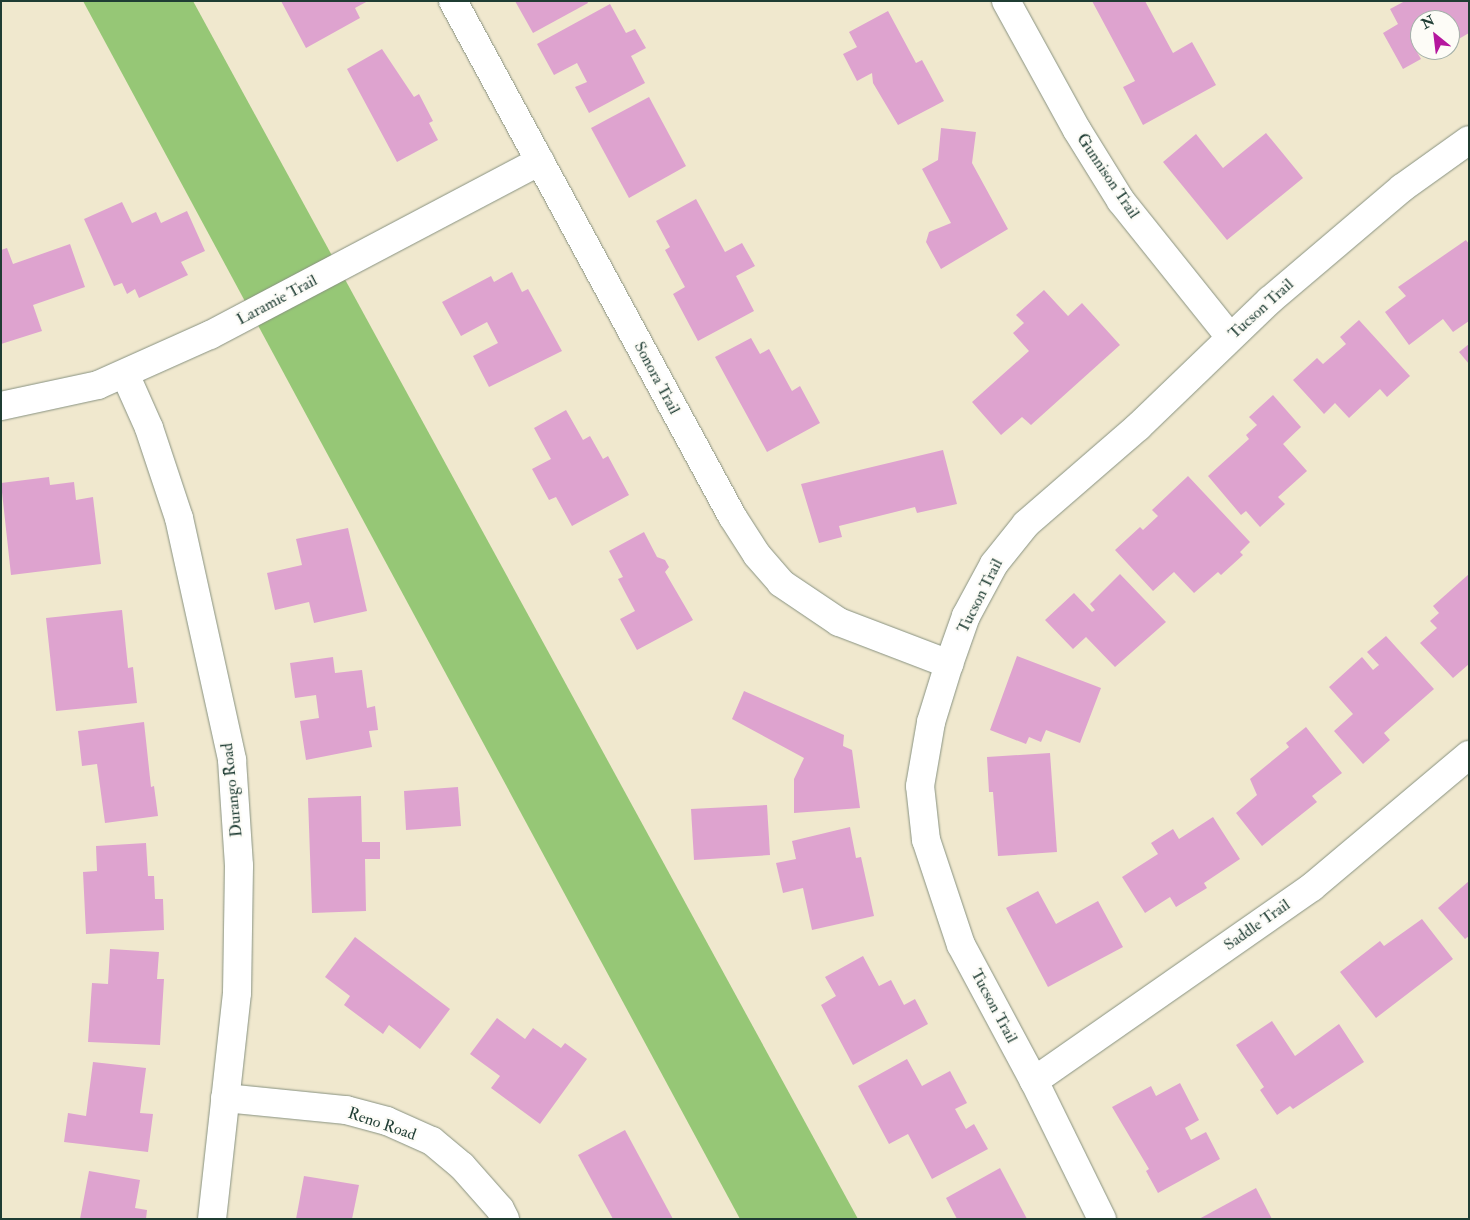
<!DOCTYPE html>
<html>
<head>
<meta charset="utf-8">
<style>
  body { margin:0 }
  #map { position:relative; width:1470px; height:1220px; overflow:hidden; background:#f0e8ce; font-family:"IM FELL Double Pica",serif }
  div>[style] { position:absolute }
  .green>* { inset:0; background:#96c776 }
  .building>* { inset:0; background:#dea3cf }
  .roads { filter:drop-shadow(0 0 1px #889281) drop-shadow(0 0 1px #889281) }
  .minor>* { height:28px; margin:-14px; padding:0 14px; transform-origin:14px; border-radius:14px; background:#fff }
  span { translate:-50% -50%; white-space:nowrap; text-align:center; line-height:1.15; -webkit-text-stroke:4.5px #fdfcf7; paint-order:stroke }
  .street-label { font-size:16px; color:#1f3d34 }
  .frame { position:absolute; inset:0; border:2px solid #1f3d34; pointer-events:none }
  .north { position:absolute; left:1410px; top:10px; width:50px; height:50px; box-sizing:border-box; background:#fdfcf7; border:1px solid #a4b0a9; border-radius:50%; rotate:331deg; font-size:14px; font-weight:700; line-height:20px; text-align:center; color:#1f3d34 }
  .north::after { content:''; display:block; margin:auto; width:18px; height:22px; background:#b5179e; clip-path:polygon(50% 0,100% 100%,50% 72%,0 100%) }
</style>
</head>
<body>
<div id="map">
  <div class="green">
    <div style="clip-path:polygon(83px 1px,193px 1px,858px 1219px,740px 1219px)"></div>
  </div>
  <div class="building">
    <div style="clip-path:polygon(281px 1px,368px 1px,355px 8px,360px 18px,306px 48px)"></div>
    <div style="clip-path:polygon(515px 1px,587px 1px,588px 3px,533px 33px)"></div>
    <div style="clip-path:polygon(1092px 1px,1145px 1px,1173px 53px,1192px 42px,1216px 85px,1143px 125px,1123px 87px,1135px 81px)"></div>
    <div style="clip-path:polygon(1405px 1px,1469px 1px,1469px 33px,1450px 44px,1450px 20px,1420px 20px,1420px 50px,1417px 52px,1421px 59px,1403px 69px,1383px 33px,1398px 24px,1390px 9px)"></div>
    <div style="clip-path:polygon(610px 4px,626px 33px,635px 29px,646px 48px,631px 56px,645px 83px,589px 113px,575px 87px,587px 82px,577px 63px,554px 75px,537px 44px)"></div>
    <div style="clip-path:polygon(888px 11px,916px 63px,922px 60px,944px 101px,898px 125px,873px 83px,872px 73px,857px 81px,843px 54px,857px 47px,849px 32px)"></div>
    <div style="clip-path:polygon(382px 49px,414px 97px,419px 94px,433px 121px,429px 123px,438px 140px,397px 162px,347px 69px)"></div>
    <div style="clip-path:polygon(649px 97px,686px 166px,629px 198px,591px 128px)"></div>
    <div style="clip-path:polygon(941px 128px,976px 132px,972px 163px,1008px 229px,941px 269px,926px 242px,929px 232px,951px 223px,922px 169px,938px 160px)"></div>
    <div style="clip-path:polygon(1266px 133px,1303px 178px,1227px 240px,1163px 162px,1196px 134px,1223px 168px)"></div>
    <div style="clip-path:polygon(696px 199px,725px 252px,742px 243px,755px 266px,736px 276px,754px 311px,698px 341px,673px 294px,685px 287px,665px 250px,670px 247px,656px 221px)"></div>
    <div style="clip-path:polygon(122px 202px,132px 223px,156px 212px,161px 223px,187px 211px,205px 251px,181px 262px,188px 275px,139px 298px,135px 289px,127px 294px,122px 283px,114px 286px,84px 219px)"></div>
    <div style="clip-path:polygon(1466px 240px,1469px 244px,1469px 321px,1453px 332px,1443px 319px,1409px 345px,1385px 312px,1406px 296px,1398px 287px)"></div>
    <div style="clip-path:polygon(70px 244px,85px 287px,33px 305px,42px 331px,1px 344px,1px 250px,7px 248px,13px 264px)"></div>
    <div style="clip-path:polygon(512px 272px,522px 292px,528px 289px,562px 351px,489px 387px,473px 356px,498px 343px,487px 322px,461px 336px,442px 302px,491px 276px,494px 282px)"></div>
    <div style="clip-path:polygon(1044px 290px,1068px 316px,1082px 303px,1120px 345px,1031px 425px,1022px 417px,1001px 435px,972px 402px,1029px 351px,1013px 333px,1024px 323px,1016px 315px)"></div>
    <div style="clip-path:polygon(1359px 320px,1410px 376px,1387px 397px,1380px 389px,1349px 418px,1335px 403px,1324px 414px,1293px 380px,1317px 358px,1323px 364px,1346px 344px,1340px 337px)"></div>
    <div style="clip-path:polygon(751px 338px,760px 354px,769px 349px,792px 391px,800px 386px,820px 423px,767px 452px,715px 357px)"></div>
    <div style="clip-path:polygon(1469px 344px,1469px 364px,1459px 352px)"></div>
    <div style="clip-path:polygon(1273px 395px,1301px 427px,1283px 444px,1307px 471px,1278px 497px,1285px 504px,1260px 527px,1246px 511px,1241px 515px,1208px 476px,1249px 439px,1246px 435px,1257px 425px,1249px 417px)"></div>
    <div style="clip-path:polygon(566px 410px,583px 440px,590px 436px,603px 459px,608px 456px,629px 495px,572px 526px,556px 497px,549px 500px,532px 469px,551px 459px,534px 428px)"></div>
    <div style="clip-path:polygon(943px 450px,957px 504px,917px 513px,915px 507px,839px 526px,842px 537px,819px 543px,801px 484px)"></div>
    <div style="clip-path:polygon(1188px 476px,1250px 542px,1240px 552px,1243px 555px,1221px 575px,1218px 572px,1194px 593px,1174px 572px,1153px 591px,1115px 550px,1140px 527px,1143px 530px,1158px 516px,1152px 510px)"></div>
    <div style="clip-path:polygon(49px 477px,50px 485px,74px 482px,76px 500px,93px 497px,101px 564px,11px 575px,1px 483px)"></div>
    <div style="clip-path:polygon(348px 528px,367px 611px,314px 623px,309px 602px,275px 610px,267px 573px,302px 565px,296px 539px)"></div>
    <div style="clip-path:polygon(644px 532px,657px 557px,665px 560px,669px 567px,665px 572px,693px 620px,637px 650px,620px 619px,635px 611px,618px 579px,623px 577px,609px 551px)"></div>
    <div style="clip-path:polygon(1120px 574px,1166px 622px,1115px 667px,1086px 637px,1073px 649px,1045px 620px,1074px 593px,1092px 612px,1095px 610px,1090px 604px)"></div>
    <div style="clip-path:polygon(1469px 574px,1469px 664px,1453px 678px,1420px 643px,1437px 628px,1430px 621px,1439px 613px,1433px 606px)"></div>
    <div style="clip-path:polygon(122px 610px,128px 668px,133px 667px,137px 703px,56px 711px,46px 618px)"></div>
    <div style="clip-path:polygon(1386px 636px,1434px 689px,1384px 733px,1390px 740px,1363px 764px,1334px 731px,1353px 714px,1329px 687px,1362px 657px,1373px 670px,1379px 665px,1367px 652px)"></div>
    <div style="clip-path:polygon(1017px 656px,1101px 688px,1080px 743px,1046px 730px,1041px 742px,1029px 737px,1026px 744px,990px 730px)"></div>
    <div style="clip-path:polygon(333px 657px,335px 673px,362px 670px,367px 708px,375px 706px,378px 730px,369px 731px,372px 747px,306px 760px,300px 721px,319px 718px,316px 695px,295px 698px,290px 663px)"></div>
    <div style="clip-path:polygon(744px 691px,844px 735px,843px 746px,852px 750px,860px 808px,794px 813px,794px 779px,804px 758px,732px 719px)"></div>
    <div style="clip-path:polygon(144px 722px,151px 787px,154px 786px,158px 816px,105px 823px,97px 764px,82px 766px,78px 731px)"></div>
    <div style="clip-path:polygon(1306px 727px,1342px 773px,1312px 796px,1317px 802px,1262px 846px,1236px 813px,1257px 795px,1250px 779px,1289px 747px,1286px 743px)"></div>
    <div style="clip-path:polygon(1050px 753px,1057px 852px,998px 856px,993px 792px,989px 792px,987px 757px)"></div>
    <div style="clip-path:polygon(458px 787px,461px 826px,406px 830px,404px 791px)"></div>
    <div style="clip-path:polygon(361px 796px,362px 842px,380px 842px,380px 859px,365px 859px,366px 911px,312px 913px,308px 798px)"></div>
    <div style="clip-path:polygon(767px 805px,770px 855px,694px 860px,691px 809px)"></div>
    <div style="clip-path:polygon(1213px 817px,1240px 859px,1204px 883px,1207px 888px,1176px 907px,1170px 897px,1145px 913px,1122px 877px,1158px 854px,1151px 843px,1173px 829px,1179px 839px)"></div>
    <div style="clip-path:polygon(850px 827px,856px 858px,861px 857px,874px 916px,812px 930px,803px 888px,783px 893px,776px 863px,796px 859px,792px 841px)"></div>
    <div style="clip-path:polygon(146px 843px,148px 876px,154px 876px,155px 899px,163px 899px,164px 930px,86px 934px,83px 872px,97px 871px,96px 846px)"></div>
    <div style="clip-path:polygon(1469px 881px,1469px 936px,1465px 939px,1438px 908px)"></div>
    <div style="clip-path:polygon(1038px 891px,1056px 924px,1098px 901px,1123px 947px,1048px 987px,1006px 908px)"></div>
    <div style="clip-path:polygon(1422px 919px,1453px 959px,1376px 1018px,1340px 972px,1380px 941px,1384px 946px)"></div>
    <div style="clip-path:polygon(355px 937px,450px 1009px,420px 1049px,389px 1025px,383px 1034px,344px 1005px,350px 996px,325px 977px)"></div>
    <div style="clip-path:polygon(110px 949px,159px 952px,157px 979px,164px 979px,160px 1045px,88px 1042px,92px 983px,108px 984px)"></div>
    <div style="clip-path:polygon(863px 956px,879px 986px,891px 980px,904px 1005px,915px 999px,928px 1024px,853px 1065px,821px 1005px,836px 996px,825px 977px)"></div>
    <div style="clip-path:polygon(497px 1018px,525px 1039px,533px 1028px,561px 1048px,565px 1043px,587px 1059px,540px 1124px,491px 1088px,500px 1076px,470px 1054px)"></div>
    <div style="clip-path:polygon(1272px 1021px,1295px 1056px,1339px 1024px,1364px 1062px,1293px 1109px,1290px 1106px,1277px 1115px,1260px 1090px,1264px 1087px,1236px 1045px)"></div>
    <div style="clip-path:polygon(907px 1059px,922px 1086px,950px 1071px,967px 1103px,955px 1109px,966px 1129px,974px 1124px,988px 1149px,932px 1179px,908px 1134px,889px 1144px,858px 1086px)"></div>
    <div style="clip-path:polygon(93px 1062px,146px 1068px,140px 1113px,153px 1114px,148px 1152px,64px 1142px,68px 1113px,86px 1116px)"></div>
    <div style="clip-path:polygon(1180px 1083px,1199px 1120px,1185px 1128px,1191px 1140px,1206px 1132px,1220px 1159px,1158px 1193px,1146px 1171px,1149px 1169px,1112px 1107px,1151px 1086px,1156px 1096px)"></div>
    <div style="clip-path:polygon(625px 1130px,673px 1219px,613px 1219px,578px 1155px)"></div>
    <div style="clip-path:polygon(1000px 1168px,1027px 1219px,957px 1219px,946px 1198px)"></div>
    <div style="clip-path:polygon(89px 1171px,140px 1180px,135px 1208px,147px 1210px,146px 1219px,80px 1219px)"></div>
    <div style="clip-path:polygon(304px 1176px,359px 1185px,352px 1219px,296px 1219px)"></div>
    <div style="clip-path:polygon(1256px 1188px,1272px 1219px,1199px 1219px)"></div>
  </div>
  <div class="roads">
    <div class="minor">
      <div style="left:453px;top:1px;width:586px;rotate:61.55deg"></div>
      <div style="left:732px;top:516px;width:46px;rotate:57.3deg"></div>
      <div style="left:757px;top:555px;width:37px;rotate:49deg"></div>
      <div style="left:781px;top:583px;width:70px;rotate:33.9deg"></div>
      <div style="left:839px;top:622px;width:118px;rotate:20.9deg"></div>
      <div style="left:1006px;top:1px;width:147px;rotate:61.2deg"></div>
      <div style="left:1077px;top:130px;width:84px;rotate:58.2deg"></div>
      <div style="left:1121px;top:201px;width:174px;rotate:51.3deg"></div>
      <div style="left:125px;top:374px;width:59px;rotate:66deg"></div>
      <div style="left:149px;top:428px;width:95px;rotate:71.6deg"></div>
      <div style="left:179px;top:518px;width:248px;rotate:77.6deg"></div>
      <div style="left:232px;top:760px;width:106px;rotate:86.2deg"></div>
      <div style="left:239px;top:866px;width:127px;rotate:90.9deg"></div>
      <div style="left:237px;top:993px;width:227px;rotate:96.3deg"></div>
      <div style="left:1px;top:406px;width:99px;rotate:-12.2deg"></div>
      <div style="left:98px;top:385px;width:123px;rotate:-24.1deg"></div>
      <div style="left:210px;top:335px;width:373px;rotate:-27.8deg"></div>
      <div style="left:1034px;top:1081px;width:339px;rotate:-34.9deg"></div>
      <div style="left:1312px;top:887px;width:205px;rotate:-40.1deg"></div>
      <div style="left:225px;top:1098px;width:122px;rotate:5.7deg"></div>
      <div style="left:346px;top:1110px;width:42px;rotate:15deg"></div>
      <div style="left:387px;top:1121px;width:49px;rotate:24deg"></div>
      <div style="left:432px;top:1141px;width:39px;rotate:40deg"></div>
      <div style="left:462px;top:1166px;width:57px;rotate:48.5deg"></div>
      <div style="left:500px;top:1209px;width:11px;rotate:63deg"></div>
      <div style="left:1102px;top:1219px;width:154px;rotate:-116.2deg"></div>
      <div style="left:1034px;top:1081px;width:154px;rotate:-118.2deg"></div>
      <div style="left:961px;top:945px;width:111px;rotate:-108.4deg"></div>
      <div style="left:926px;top:840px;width:54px;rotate:-96.3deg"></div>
      <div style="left:920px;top:786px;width:65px;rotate:-80.2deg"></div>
      <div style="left:931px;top:722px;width:61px;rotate:-72.8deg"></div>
      <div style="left:949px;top:664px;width:51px;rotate:-70.5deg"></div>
      <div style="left:966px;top:616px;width:59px;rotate:-61.7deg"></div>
      <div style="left:994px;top:564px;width:51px;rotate:-51.3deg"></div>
      <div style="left:1026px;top:524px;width:148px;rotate:-40.9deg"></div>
      <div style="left:1138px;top:427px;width:183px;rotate:-43.9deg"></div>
      <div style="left:1270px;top:300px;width:173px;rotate:-40.3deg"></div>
      <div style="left:1402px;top:188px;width:82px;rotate:-35.6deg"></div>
    </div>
  </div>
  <div class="street-label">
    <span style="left:1108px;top:176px;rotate:56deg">Gunnison Trail</span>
    <span style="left:277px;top:300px;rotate:-28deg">Laramie Trail</span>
    <span style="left:1261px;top:309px;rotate:-42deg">Tucson Trail</span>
    <span style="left:657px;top:378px;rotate:62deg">Sonora Trail</span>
    <span style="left:980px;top:596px;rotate:-63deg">Tucson Trail</span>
    <span style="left:232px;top:790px;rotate:-96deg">Durango Road</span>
    <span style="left:1257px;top:925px;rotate:-35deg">Saddle Trail</span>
    <span style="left:994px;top:1006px;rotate:62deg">Tucson Trail</span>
    <span style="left:382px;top:1124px;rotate:19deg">Reno Road</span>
  </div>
  <div class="frame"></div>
  <div class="north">N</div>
</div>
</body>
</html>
